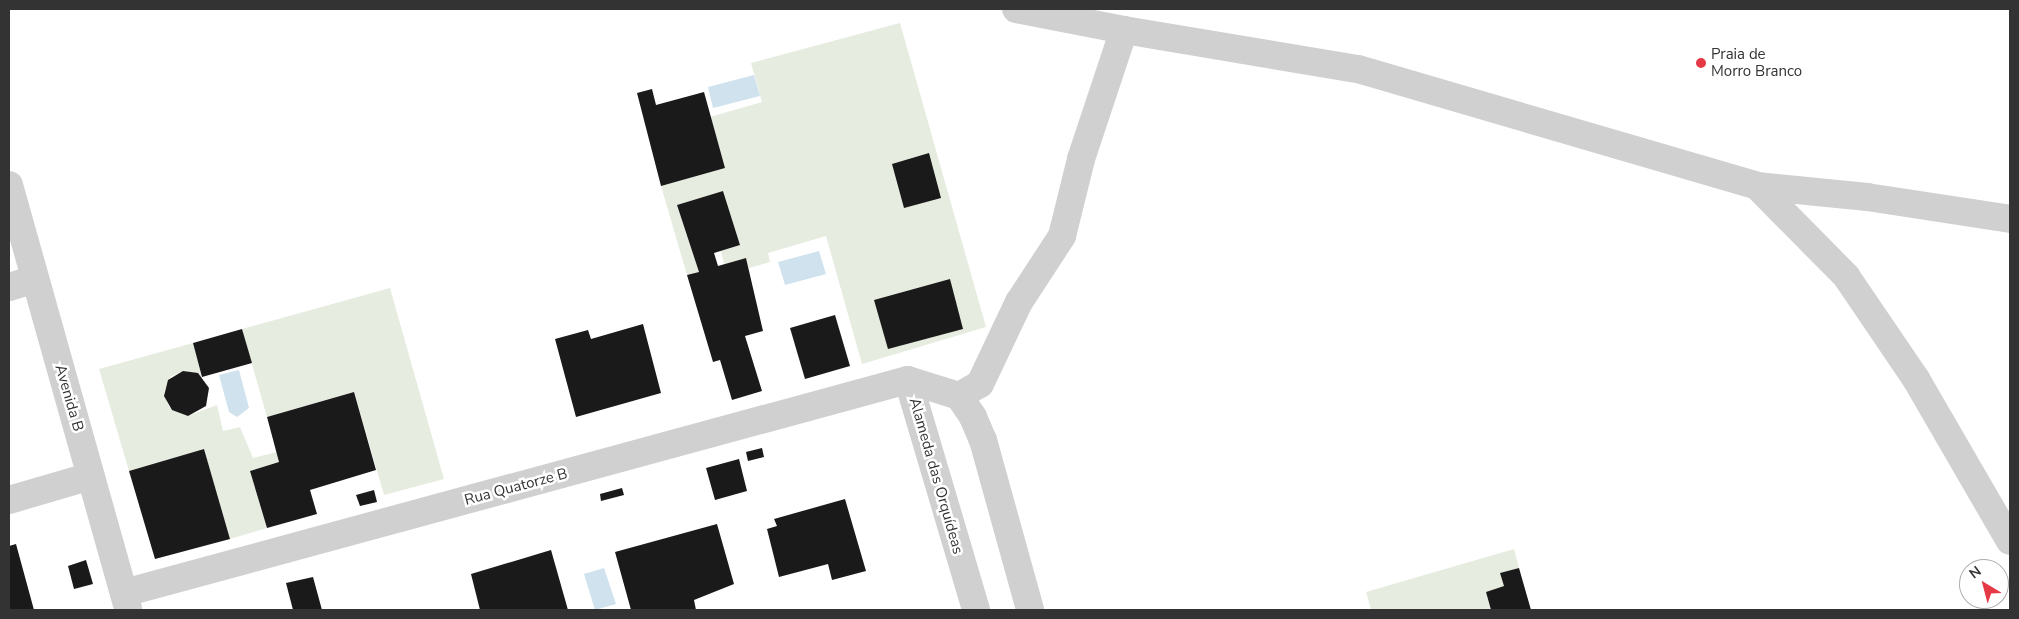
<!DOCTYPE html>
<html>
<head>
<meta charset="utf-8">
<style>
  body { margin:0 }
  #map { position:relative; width:2019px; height:619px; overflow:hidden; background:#fff; font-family:"Nunito Sans",sans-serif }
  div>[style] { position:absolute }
  .green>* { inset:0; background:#e6ecdf }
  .water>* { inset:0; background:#cfe2ee }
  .building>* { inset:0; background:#1a1a1a }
  .street>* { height:28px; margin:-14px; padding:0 14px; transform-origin:14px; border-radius:14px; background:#d0d0d0 }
  .dots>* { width:14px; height:14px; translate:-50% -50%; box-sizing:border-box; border:2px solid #fff; border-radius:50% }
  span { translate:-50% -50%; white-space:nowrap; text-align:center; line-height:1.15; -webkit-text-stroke:5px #fff; paint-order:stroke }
  .poi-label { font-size:15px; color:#333 }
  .left { translate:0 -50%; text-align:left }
  .street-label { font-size:15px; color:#333 }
  .frame { position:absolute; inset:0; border:10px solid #333; pointer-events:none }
  .north { position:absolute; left:1959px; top:559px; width:50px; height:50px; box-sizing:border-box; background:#fff; border:1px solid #adadad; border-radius:50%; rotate:323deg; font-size:14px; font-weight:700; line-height:20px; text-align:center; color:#333 }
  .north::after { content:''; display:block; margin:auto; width:18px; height:22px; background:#e63946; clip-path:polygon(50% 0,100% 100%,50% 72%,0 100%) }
</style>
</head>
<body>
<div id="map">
  <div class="green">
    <div style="clip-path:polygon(900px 23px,986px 327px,862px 364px,826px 236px,768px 253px,770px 262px,749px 268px,746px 258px,724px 264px,721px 251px,740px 245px,723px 191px,677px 205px,699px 272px,687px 275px,661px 186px,725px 168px,710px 117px,762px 102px,751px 63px)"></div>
    <div style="clip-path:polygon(390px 288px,444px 479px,384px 495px,354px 392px,267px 417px,242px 329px)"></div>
    <div style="clip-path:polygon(193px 343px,202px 377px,184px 371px,171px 376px,164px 392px,169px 407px,188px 416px,217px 405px,223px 431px,240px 427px,253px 458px,277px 452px,279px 462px,250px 471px,267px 528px,230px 539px,204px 449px,129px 471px,99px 369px)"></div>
    <div style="clip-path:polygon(1514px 549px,1519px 568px,1500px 573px,1504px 586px,1486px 592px,1491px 610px,1371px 610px,1366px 592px)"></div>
  </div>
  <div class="water">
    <div style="clip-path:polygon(754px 75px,760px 96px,713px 108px,708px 87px)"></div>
    <div style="clip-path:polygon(819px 251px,826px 274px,785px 285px,778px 262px)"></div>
    <div style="clip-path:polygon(239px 370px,249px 408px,237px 417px,229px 412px,219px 375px)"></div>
    <div style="clip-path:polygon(604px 568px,616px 604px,595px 610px,584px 574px)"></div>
  </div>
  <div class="building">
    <div style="clip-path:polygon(652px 89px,656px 105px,704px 92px,725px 168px,661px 186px,637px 93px)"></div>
    <div style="clip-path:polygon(929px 153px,941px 198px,904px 208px,892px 164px)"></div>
    <div style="clip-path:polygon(723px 191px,740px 245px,714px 253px,718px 266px,746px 258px,763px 331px,745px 336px,762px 391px,732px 400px,720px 360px,713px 362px,687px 275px,699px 272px,677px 205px)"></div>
    <div style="clip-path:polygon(950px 279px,963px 329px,888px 349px,874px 300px)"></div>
    <div style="clip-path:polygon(835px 315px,850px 366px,805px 379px,790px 328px)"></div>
    <div style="clip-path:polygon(643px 324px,661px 393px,576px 417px,555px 339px,588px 330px,591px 339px)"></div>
    <div style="clip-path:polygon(242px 329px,252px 363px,202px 377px,193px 343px)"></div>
    <div style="clip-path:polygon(183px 371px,198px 373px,209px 388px,206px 406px,188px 416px,172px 410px,164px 396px,168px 380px)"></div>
    <div style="clip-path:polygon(354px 392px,376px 470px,310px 490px,317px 514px,267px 528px,250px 471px,279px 462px,267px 417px)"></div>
    <div style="clip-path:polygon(762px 448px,764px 457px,748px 461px,746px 452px)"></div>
    <div style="clip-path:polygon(204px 449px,230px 539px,155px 559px,129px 471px)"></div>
    <div style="clip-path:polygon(739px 459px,747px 491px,715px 500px,706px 468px)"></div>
    <div style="clip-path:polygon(622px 488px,624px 495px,601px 501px,600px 494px)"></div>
    <div style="clip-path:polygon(374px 490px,377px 502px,360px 506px,356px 495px)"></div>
    <div style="clip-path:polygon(845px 499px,866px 571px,832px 580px,828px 564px,779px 577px,767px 529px,777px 526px,774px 519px)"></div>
    <div style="clip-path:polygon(717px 524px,734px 584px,694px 600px,696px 610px,631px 610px,615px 552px)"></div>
    <div style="clip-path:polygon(16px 544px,34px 610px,9px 610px,9px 546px)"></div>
    <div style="clip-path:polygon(551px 550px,568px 610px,480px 610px,471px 574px)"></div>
    <div style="clip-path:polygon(86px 560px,93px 584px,74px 589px,68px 566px)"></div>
    <div style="clip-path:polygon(1519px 568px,1531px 610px,1491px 610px,1486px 592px,1504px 586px,1500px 573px)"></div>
    <div style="clip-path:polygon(313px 577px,322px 610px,293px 610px,286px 583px)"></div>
  </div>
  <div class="street">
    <div style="left:1124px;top:30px;width:237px;rotate:9.5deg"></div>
    <div style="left:1358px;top:69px;width:416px;rotate:16.3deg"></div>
    <div style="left:1757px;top:186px;width:127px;rotate:45.3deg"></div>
    <div style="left:1846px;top:276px;width:125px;rotate:55.8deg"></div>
    <div style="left:1916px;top:379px;width:187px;rotate:59.9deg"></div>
    <div style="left:9px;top:185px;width:440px;rotate:74.3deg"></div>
    <div style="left:1757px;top:186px;width:111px;rotate:5.7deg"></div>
    <div style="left:1867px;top:197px;width:145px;rotate:8.7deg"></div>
    <div style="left:9px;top:287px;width:27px;rotate:-17deg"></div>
    <div style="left:908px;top:380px;width:240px;rotate:73.5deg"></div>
    <div style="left:959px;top:396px;width:24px;rotate:-30deg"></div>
    <div style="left:980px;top:384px;width:91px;rotate:-64.6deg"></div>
    <div style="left:1019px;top:302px;width:79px;rotate:-56.9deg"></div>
    <div style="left:1062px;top:236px;width:79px;rotate:-76.1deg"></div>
    <div style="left:1081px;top:159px;width:136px;rotate:-71.6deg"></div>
    <div style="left:1124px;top:30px;width:110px;rotate:-169deg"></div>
    <div style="left:9px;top:500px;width:85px;rotate:-16.3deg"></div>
    <div style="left:124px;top:593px;width:812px;rotate:-15.2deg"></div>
    <div style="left:908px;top:380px;width:53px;rotate:17.4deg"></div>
    <div style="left:959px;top:396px;width:25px;rotate:56deg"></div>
    <div style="left:973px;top:417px;width:25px;rotate:67deg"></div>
    <div style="left:983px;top:440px;width:176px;rotate:74.5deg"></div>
  </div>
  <div class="dots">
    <div style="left:1701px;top:63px;background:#e63946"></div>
  </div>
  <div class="poi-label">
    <span class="left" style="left:1711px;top:63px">Praia de<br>Morro Branco</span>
  </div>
  <div class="street-label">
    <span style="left:69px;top:398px;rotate:74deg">Avenida B</span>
    <span style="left:936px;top:476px;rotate:74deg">Alameda das Orquídeas</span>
    <span style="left:516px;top:487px;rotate:-15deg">Rua Quatorze B</span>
  </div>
  <div class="frame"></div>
  <div class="north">N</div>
</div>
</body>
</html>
